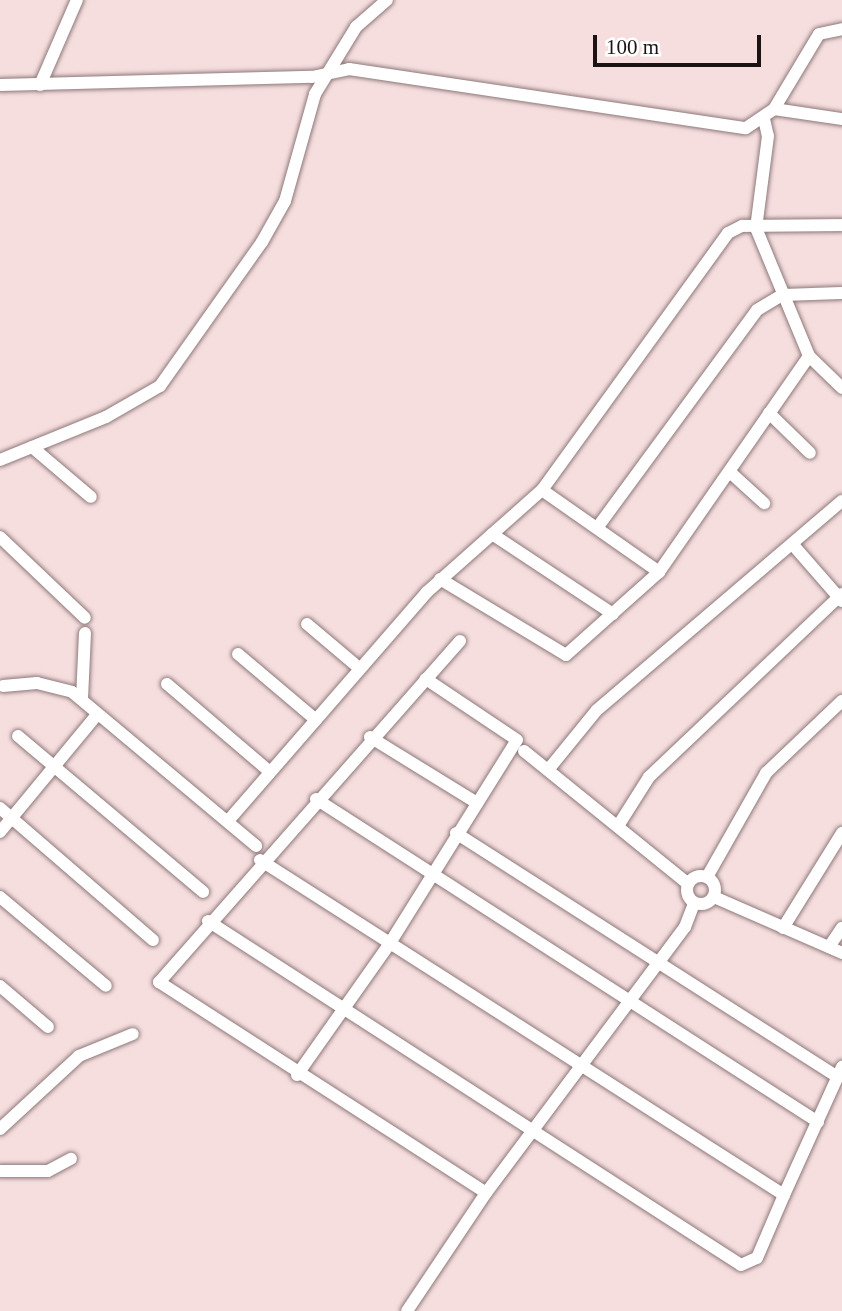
<!DOCTYPE html>
<html>
<head>
<meta charset="utf-8">
<style>
  body { margin:0 }
  #map { position:relative; width:842px; height:1311px; overflow:hidden; background:#f6dedf; font-family:"Times New Roman",serif }
  div>[style] { position:absolute }
  .roads { filter:drop-shadow(0 0 2px #8e7879) drop-shadow(0 0 2px #8e7879) }
  .street>* { height:12px; margin:-6px; padding:0 6px; transform-origin:6px; border-radius:6px; background:#fff }
  .street>.ring { margin:-6px; padding:0; box-sizing:content-box; background:none; border:12px solid #fff; border-radius:50% }
  span { translate:-50% -50%; white-space:nowrap; text-align:center; line-height:1.15; -webkit-text-stroke:6px #fff; paint-order:stroke }
  .scale { position:absolute; left:593px; top:35px; width:168px; height:32px; box-sizing:border-box; border:4px solid #1c1414; border-top:0; padding-left:9px; font-size:21px; line-height:24px; white-space:nowrap; color:#1c1414; -webkit-text-stroke:5px #fff; paint-order:stroke }
</style>
</head>
<body>
<div id="map">
  <div class="roads">
    <div class="street">
      <div style="left:0;top:85px;width:312px;rotate:-1.5deg"></div>
      <div style="left:312px;top:77px;width:38px;rotate:-12deg"></div>
      <div style="left:349px;top:69px;width:401px;rotate:8.5deg"></div>
      <div style="left:746px;top:128px;width:34px;rotate:-34deg"></div>
      <div style="left:774px;top:109px;width:87px;rotate:-59deg"></div>
      <div style="left:819px;top:34px;width:24px;rotate:-12deg"></div>
      <div style="left:40px;top:85px;width:93px;rotate:-66.5deg"></div>
      <div style="left:774px;top:109px;width:69px;rotate:8.4deg"></div>
      <div style="left:764px;top:119px;width:17px;rotate:77deg"></div>
      <div style="left:768px;top:136px;width:93px;rotate:97.4deg"></div>
      <div style="left:756px;top:228px;width:139px;rotate:67.5deg"></div>
      <div style="left:809px;top:356px;width:46px;rotate:44.1deg"></div>
      <div style="left:769px;top:413px;width:57px;rotate:44.3deg"></div>
      <div style="left:32px;top:447px;width:77px;rotate:40.3deg"></div>
      <div style="left:0;top:460px;width:114px;rotate:-22.1deg"></div>
      <div style="left:106px;top:417px;width:62px;rotate:-29.9deg"></div>
      <div style="left:160px;top:386px;width:176px;rotate:-54.7deg"></div>
      <div style="left:262px;top:242px;width:47px;rotate:-60.7deg"></div>
      <div style="left:285px;top:201px;width:111px;rotate:-74.3deg"></div>
      <div style="left:315px;top:94px;width:79px;rotate:-58.5deg"></div>
      <div style="left:356px;top:27px;width:41px;rotate:-41.1deg"></div>
      <div style="left:731px;top:473px;width:45px;rotate:42.3deg"></div>
      <div style="left:542px;top:490px;width:143px;rotate:35deg"></div>
      <div style="left:597px;top:528px;width:270px;rotate:-53.7deg"></div>
      <div style="left:757px;top:310px;width:29px;rotate:-31deg"></div>
      <div style="left:782px;top:295px;width:60px;rotate:-1.9deg"></div>
      <div style="left:492px;top:534px;width:145px;rotate:33.5deg"></div>
      <div style="left:0;top:537px;width:117px;rotate:43.6deg"></div>
      <div style="left:794px;top:546px;width:73px;rotate:48.9deg"></div>
      <div style="left:440px;top:579px;width:147px;rotate:31.1deg"></div>
      <div style="left:566px;top:655px;width:125px;rotate:-41.7deg"></div>
      <div style="left:659px;top:572px;width:263px;rotate:-55.2deg"></div>
      <div style="left:307px;top:624px;width:68px;rotate:40.2deg"></div>
      <div style="left:460px;top:641px;width:455px;rotate:131.4deg"></div>
      <div style="left:159px;top:982px;width:389px;rotate:32.8deg"></div>
      <div style="left:238px;top:654px;width:102px;rotate:40.2deg"></div>
      <div style="left:167px;top:684px;width:134px;rotate:40.5deg"></div>
      <div style="left:3px;top:686px;width:34px;rotate:-5deg"></div>
      <div style="left:37px;top:683px;width:36px;rotate:14deg"></div>
      <div style="left:72px;top:692px;width:240px;rotate:39.9deg"></div>
      <div style="left:82px;top:699px;width:66px;rotate:-87.4deg"></div>
      <div style="left:18px;top:736px;width:242px;rotate:40.1deg"></div>
      <div style="left:370px;top:737px;width:126px;rotate:31.7deg"></div>
      <div style="left:524px;top:751px;width:211px;rotate:39deg"></div>
      <div style="left:548px;top:770px;width:77px;rotate:-50.8deg"></div>
      <div style="left:597px;top:710px;width:322px;rotate:-40.5deg"></div>
      <div style="left:316px;top:799px;width:597px;rotate:32.76deg"></div>
      <div style="left:0;top:808px;width:202px;rotate:40.8deg"></div>
      <div style="left:228px;top:821px;width:303px;rotate:-49deg"></div>
      <div style="left:427px;top:592px;width:154px;rotate:-41.6deg"></div>
      <div style="left:542px;top:490px;width:317px;rotate:-54.1deg"></div>
      <div style="left:728px;top:233px;width:16px;rotate:-27deg"></div>
      <div style="left:742px;top:226px;width:100px;rotate:-0.6deg"></div>
      <div style="left:618px;top:826px;width:58px;rotate:-57.7deg"></div>
      <div style="left:649px;top:777px;width:266px;rotate:-43.5deg"></div>
      <div style="left:0;top:832px;width:149px;rotate:-50.4deg"></div>
      <div style="left:456px;top:833px;width:453px;rotate:32.6deg"></div>
      <div style="left:260px;top:860px;width:622px;rotate:32.59deg"></div>
      <div style="left:784px;top:1195px;width:141px;rotate:-65.6deg"></div>
      <div class="ring" style="left:687px;top:876px;width:16px;height:16px"></div>
      <div style="left:707px;top:877px;width:120px;rotate:-60.4deg"></div>
      <div style="left:766px;top:773px;width:105px;rotate:-43.5deg"></div>
      <div style="left:0;top:897px;width:138px;rotate:40deg"></div>
      <div style="left:714px;top:897px;width:140px;rotate:23.6deg"></div>
      <div style="left:208px;top:921px;width:634px;rotate:32.84deg"></div>
      <div style="left:741px;top:1265px;width:17px;rotate:-24deg"></div>
      <div style="left:757px;top:1258px;width:69px;rotate:-66.8deg"></div>
      <div style="left:783px;top:928px;width:112px;rotate:-58.2deg"></div>
      <div style="left:829px;top:947px;width:23px;rotate:-56deg"></div>
      <div style="left:0;top:986px;width:63px;rotate:40.5deg"></div>
      <div style="left:297px;top:1075px;width:161px;rotate:-54.8deg"></div>
      <div style="left:390px;top:943px;width:239px;rotate:-58deg"></div>
      <div style="left:517px;top:740px;width:110px;rotate:-146.2deg"></div>
      <div style="left:0;top:1129px;width:108px;rotate:-42.7deg"></div>
      <div style="left:79px;top:1056px;width:58px;rotate:-22.2deg"></div>
      <div style="left:0;top:1171px;width:48px"></div>
      <div style="left:48px;top:1171px;width:26px;rotate:-28deg"></div>
      <div style="left:407px;top:1311px;width:142px;rotate:-56.2deg"></div>
      <div style="left:486px;top:1193px;width:332px;rotate:-53.2deg"></div>
      <div style="left:685px;top:927px;width:25px;rotate:-69deg"></div>
    </div>
  </div>
  <div class="scale">100 m</div>
</div>
</body>
</html>
